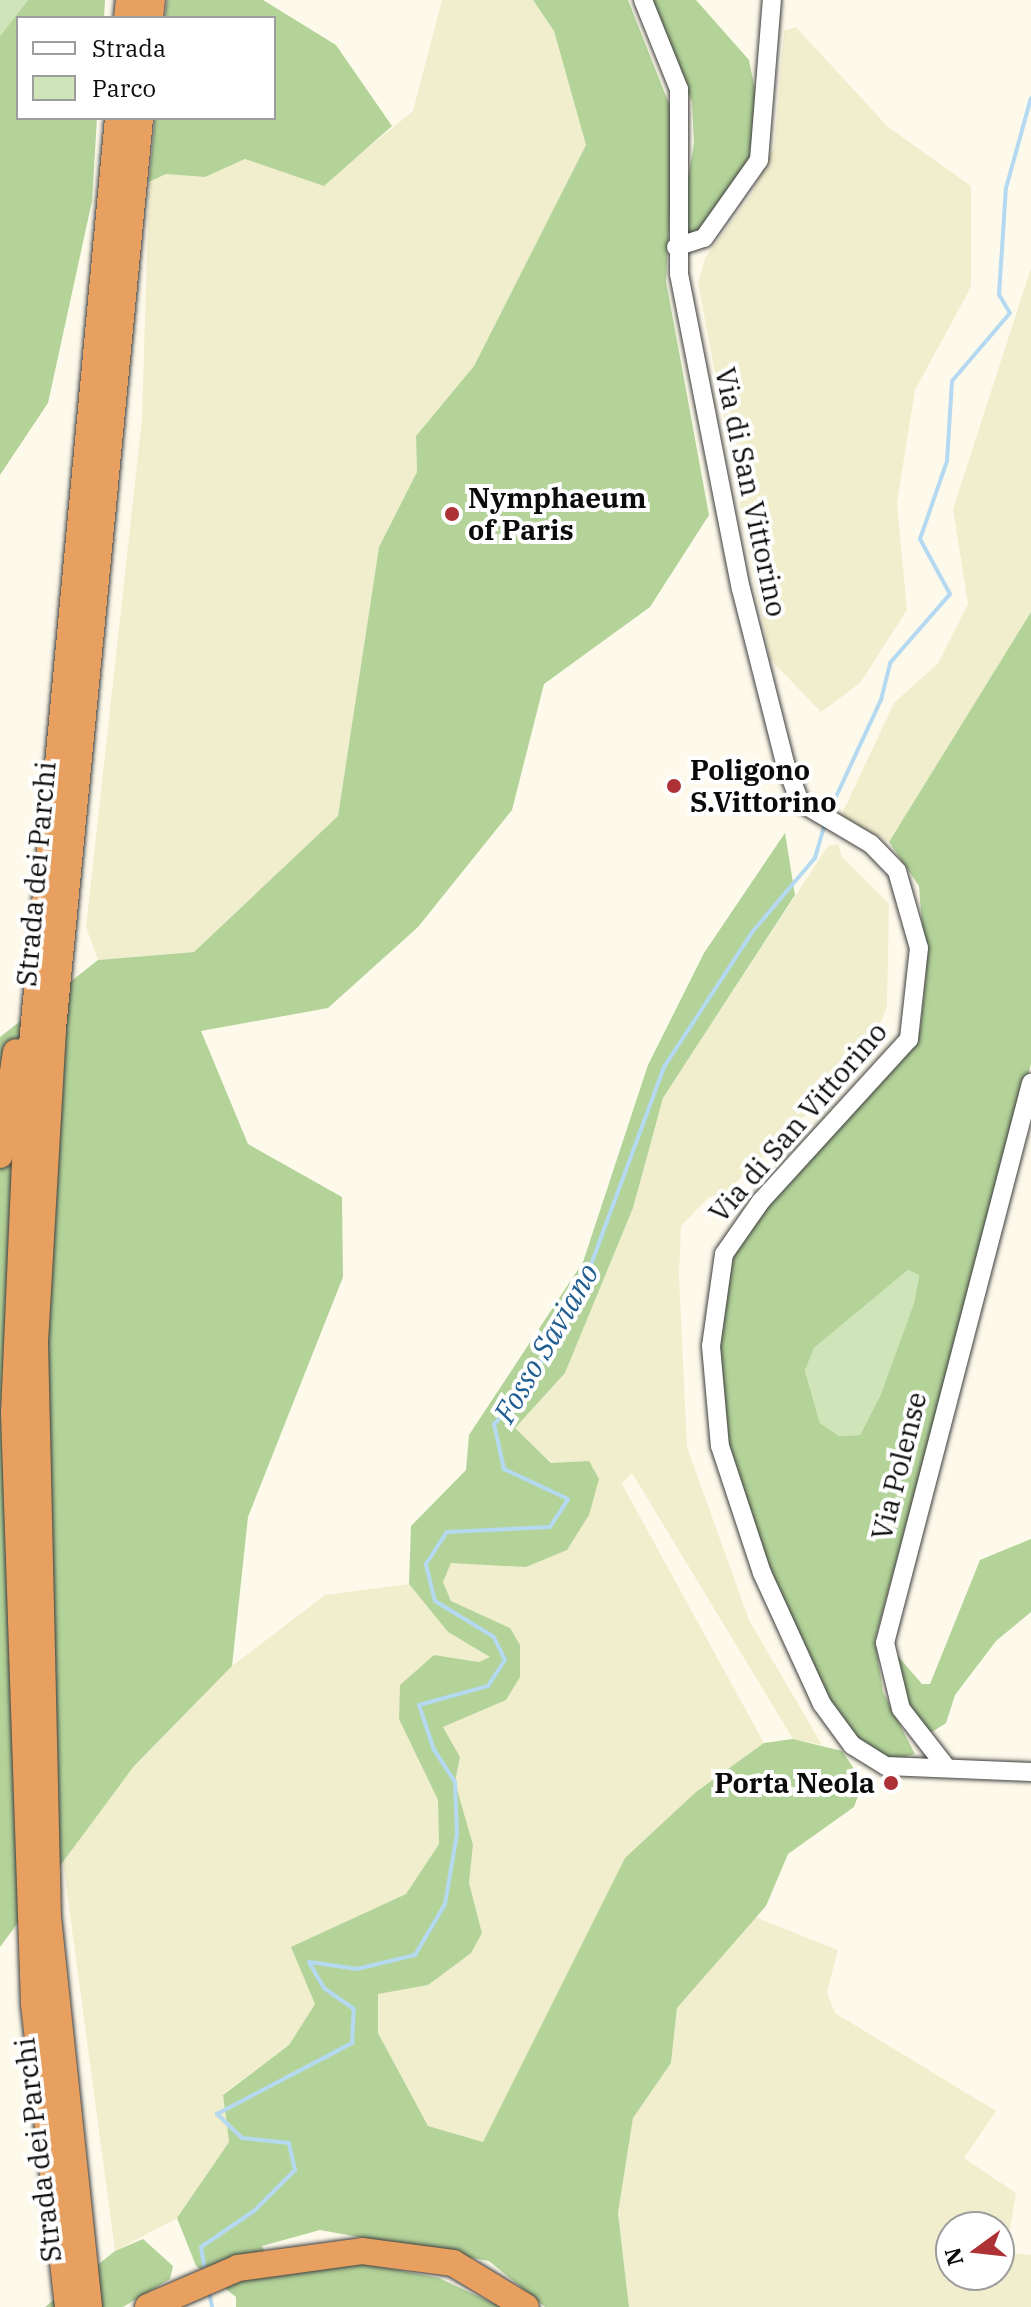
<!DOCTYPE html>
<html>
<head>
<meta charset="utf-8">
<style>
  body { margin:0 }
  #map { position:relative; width:1031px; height:2307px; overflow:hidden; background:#fdfaeb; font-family:"IBM Plex Serif",serif }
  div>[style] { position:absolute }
  .farmland>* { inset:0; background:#f1eece }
  .green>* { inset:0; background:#cfe4b9 }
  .forest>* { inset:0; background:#b3d399 }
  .stream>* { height:4px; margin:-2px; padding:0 2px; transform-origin:2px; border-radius:2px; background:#b5d9f0 }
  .roads { filter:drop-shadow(0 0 2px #3e3e3e) drop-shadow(0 0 2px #3e3e3e) }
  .minor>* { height:18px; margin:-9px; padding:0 9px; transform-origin:9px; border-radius:9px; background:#fff }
  .highway>* { height:26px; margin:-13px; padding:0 13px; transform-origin:13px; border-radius:13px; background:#e7a060 }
  .dots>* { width:22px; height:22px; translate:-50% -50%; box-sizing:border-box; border:4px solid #fff; border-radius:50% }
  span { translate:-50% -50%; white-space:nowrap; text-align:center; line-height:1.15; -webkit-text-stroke:8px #fff; paint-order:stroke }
  .street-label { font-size:28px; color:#0b0b0b }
  .poi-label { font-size:28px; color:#0b0b0b; font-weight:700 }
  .left { translate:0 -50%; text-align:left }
  .right { translate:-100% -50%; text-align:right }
  .water-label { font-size:30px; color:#215e91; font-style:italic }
  .legend { position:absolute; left:16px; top:16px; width:260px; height:104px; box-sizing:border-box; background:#fff; border:2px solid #9d9d9d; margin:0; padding:10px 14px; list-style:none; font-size:24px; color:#0b0b0b }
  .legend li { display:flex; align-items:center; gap:16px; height:40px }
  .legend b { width:40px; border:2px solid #9d9d9d }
  .north { position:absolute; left:935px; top:2211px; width:80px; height:80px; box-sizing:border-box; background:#fff; border:2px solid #9d9d9d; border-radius:50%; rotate:255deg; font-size:22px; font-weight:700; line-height:32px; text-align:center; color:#0b0b0b }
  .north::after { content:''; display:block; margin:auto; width:28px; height:36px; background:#ae3135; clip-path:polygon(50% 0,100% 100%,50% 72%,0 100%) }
</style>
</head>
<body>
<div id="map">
  <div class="farmland">
    <div style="clip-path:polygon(442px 0,533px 0,554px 31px,586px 145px,474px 366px,416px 436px,417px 472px,379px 547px,338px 816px,194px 952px,98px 960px,86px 927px,142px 419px,149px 182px,166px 174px,205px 177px,245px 159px,293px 170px,312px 182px,358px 156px,413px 111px)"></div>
    <div style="clip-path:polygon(796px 27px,888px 127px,971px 186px,971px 287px,915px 390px,897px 503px,907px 610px,860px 683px,821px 712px,770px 659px,698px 283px,705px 258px,751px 195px,774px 147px,784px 31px)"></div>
    <div style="clip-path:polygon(1031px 268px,1031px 612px,889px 842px,841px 816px,894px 703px,938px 663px,968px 604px,953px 509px)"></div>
    <div style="clip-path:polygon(838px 844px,842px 857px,889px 904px,887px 1006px,879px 1028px,864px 1059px,728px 1190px,708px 1198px,681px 1226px,679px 1276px,687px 1447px,749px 1620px,822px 1745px,793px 1739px,632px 1473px,622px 1484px,764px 1743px,625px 1858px,483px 2142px,428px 2126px,378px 2033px,378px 1993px,429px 1985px,482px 1933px,469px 1883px,473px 1845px,455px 1782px,460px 1757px,443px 1727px,506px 1700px,510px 1628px,451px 1601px,443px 1582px,451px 1563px,484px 1562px,552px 1463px,514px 1428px,565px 1373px,633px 1208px,663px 1098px,828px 846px)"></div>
    <div style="clip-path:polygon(409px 1584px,448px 1632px,490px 1657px,479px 1662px,434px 1655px,400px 1719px,438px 1800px,439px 1844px,406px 1894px,292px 1947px,315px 2004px,289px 2045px,223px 2094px,229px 2142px,177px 2218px,115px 2251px,63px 1862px,134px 1765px,232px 1666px,325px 1595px)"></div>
    <div style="clip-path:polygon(evenodd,755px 1917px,838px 1950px,827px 1992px,835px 2013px,996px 2111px,964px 2158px,1016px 2193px,1008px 2241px,1012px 2253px,1031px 2255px,1031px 2307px,629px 2307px,618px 2213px,633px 2118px,671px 2063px,677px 2008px,755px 1917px,951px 2227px,999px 2227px,999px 2275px,951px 2275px,951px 2227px)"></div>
  </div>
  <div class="green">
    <div style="clip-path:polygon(0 0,28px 0,0 36px)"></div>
    <div style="clip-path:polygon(908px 1270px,919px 1274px,914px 1303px,880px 1396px,860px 1435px,839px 1436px,820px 1423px,805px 1369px,814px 1348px)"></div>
  </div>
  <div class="forest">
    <div style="clip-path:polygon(28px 0,105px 0,104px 18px,18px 18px,18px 118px,97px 118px,92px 201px,48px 403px,0 475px,0 36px)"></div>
    <div style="clip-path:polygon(167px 0,263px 0,336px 45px,392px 126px,324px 186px,245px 159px,205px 177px,166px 174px,149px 182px,155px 118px,274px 118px,274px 18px,165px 18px)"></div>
    <div style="clip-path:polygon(533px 0,628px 0,675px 119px,666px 281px,709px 515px,650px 607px,544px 684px,512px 810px,418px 927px,328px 1008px,201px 1031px,248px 1144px,342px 1197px,343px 1277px,248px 1517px,232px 1666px,134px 1766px,0 1947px,0 1037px,98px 960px,194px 952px,338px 816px,379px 547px,417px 472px,416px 436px,474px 366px,586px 145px,554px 31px)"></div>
    <div style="clip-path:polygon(650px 0,696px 0,749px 60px,758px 105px,749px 160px,694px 241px,684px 241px,682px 215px,694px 143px,692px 102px)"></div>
    <div style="clip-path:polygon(evenodd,1031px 612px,1031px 1064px,875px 1640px,883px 1692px,915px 1754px,891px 1761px,856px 1741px,833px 1712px,767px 1570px,726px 1445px,717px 1374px,721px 1290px,730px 1256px,766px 1205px,898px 1065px,920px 1030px,926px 974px,919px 886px,889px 842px,1031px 612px,908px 1270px,919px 1275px,914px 1303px,880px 1396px,860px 1435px,839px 1436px,820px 1423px,805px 1370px,814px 1348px,908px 1270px)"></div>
    <div style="clip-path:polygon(785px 833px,795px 895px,663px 1098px,633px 1208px,565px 1373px,515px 1428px,551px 1463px,589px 1461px,599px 1479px,589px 1515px,567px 1550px,526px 1567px,451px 1563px,443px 1582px,451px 1601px,510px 1628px,520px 1645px,520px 1677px,506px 1700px,443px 1727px,460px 1757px,455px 1782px,473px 1845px,469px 1883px,482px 1933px,471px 1953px,428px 1985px,378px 1994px,378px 2033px,428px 2126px,483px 2142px,625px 1858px,696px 1792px,764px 1743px,793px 1739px,842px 1751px,863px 1782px,854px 1807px,788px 1854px,766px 1906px,677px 2008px,671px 2063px,633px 2118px,618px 2213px,629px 2307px,545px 2307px,489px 2261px,320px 2230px,262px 2246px,272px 2274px,360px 2263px,439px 2278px,501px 2307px,236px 2307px,236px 2297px,196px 2266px,177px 2218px,229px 2142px,223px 2095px,289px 2045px,315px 2004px,291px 1947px,406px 1894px,439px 1844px,438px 1800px,399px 1719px,400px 1685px,434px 1655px,479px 1662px,490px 1657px,448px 1632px,409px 1584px,411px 1526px,466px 1470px,469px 1435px,583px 1262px,648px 1065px,704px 953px)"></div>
    <div style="clip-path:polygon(1031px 1539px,1031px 1612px,996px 1641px,955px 1695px,946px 1723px,932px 1732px,916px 1727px,891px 1677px,896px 1654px,922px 1684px,930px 1684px,980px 1560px)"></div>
    <div style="clip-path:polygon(143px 2239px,173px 2266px,170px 2279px,123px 2307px,45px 2307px,115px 2251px)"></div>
  </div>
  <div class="stream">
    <div style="left:828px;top:814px;width:126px;rotate:-65.1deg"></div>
    <div style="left:881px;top:700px;width:38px;rotate:-76deg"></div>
    <div style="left:890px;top:663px;width:91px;rotate:-49deg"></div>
    <div style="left:950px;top:594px;width:63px;rotate:-118.6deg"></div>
    <div style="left:920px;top:539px;width:83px;rotate:-70.9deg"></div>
    <div style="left:947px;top:461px;width:80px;rotate:-86.4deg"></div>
    <div style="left:952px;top:381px;width:89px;rotate:-49.5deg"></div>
    <div style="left:1010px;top:313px;width:21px;rotate:-121deg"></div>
    <div style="left:999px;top:295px;width:107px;rotate:-86.3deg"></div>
    <div style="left:1006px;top:188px;width:93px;rotate:-74.5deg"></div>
    <div style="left:205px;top:2270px;width:23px;rotate:-100deg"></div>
    <div style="left:201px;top:2247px;width:64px;rotate:-34.2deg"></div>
    <div style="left:254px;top:2211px;width:58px;rotate:-45deg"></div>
    <div style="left:295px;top:2170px;width:28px;rotate:-103deg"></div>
    <div style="left:289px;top:2143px;width:47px;rotate:-173.9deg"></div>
    <div style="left:242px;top:2138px;width:35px;rotate:-136deg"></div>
    <div style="left:217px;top:2114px;width:153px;rotate:-27.7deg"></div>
    <div style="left:352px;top:2043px;width:34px;rotate:-87deg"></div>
    <div style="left:354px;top:2009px;width:37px;rotate:-145deg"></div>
    <div style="left:324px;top:1988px;width:30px;rotate:-120deg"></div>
    <div style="left:309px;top:1962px;width:49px;rotate:8.3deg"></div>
    <div style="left:357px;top:1969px;width:60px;rotate:-13.6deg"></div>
    <div style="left:415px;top:1955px;width:59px;rotate:-59.5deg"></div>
    <div style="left:445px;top:1904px;width:71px;rotate:-80.3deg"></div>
    <div style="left:457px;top:1834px;width:52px;rotate:-92.2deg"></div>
    <div style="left:455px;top:1782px;width:38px;rotate:-123deg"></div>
    <div style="left:434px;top:1750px;width:47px;rotate:-108.4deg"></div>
    <div style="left:419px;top:1705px;width:72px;rotate:-15.4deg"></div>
    <div style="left:488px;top:1686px;width:31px;rotate:-57deg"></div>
    <div style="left:505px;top:1660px;width:25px;rotate:-116deg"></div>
    <div style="left:494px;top:1637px;width:69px;rotate:-148.6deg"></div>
    <div style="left:435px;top:1601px;width:38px;rotate:-104deg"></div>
    <div style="left:426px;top:1564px;width:38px;rotate:-57deg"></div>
    <div style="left:447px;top:1532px;width:103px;rotate:-2.8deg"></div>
    <div style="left:550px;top:1527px;width:33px;rotate:-57deg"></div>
    <div style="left:568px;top:1499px;width:71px;rotate:-154.9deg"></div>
    <div style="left:504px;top:1469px;width:46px;rotate:-102.5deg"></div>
    <div style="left:494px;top:1424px;width:42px;rotate:-44deg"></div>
    <div style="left:524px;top:1395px;width:132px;rotate:-62.1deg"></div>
    <div style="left:586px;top:1278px;width:225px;rotate:-69.7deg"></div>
    <div style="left:664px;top:1067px;width:163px;rotate:-56.8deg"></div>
    <div style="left:753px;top:931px;width:96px;rotate:-49.7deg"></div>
    <div style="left:815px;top:858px;width:37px;rotate:-74deg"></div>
    <div style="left:209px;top:2291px;width:16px;rotate:79deg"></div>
  </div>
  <div class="roads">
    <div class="minor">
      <div style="left:643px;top:0;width:96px;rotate:68deg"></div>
      <div style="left:679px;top:89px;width:185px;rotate:90deg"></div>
      <div style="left:679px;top:274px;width:321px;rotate:78.9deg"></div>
      <div style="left:741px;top:589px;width:179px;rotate:75.8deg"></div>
      <div style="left:785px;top:763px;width:42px;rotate:69deg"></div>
      <div style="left:800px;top:802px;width:82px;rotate:30.6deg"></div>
      <div style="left:871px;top:844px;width:37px;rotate:46deg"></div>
      <div style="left:897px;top:871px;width:80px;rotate:74.1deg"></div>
      <div style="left:919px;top:948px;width:92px;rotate:96.3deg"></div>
      <div style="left:909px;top:1039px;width:219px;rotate:132.4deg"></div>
      <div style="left:761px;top:1201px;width:65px;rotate:124.9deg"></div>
      <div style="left:724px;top:1254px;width:93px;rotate:98deg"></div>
      <div style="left:711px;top:1346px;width:100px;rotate:84.9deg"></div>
      <div style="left:720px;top:1446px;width:134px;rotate:71.7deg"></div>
      <div style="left:762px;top:1573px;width:144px;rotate:65.4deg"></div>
      <div style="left:822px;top:1704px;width:51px;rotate:53.8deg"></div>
      <div style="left:852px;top:1745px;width:40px;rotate:32deg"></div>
      <div style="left:886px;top:1766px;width:145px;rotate:2.4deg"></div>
      <div style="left:676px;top:247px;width:29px;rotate:-18deg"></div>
      <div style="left:704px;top:238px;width:95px;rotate:-54.8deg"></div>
      <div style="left:759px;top:160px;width:161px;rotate:-85.4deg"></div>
      <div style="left:947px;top:1768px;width:75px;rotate:-127.9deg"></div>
      <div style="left:901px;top:1709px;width:68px;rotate:-103.6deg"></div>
      <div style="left:885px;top:1643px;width:579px;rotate:-75.39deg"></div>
    </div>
    <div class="highway">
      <div style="left:127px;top:18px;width:18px;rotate:-84deg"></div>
      <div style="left:150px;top:18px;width:18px;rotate:-84deg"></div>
      <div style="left:0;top:1155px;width:104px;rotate:-81.2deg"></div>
      <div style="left:68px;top:2307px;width:305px;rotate:-96.4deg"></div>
      <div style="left:34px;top:2004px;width:591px;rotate:-91.94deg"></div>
      <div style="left:14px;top:1413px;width:337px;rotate:-87.5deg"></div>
      <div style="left:29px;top:1076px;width:962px;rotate:-84.69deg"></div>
      <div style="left:89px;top:2307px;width:390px;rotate:-96deg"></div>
      <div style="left:48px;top:1919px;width:577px;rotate:-91.29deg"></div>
      <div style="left:35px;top:1342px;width:314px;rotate:-86.7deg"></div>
      <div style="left:53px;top:1029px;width:915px;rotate:-84.54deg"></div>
      <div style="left:148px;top:2307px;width:98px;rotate:-23.4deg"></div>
      <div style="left:238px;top:2268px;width:125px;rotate:-7.8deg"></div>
      <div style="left:362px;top:2251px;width:92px;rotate:7.5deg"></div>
      <div style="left:453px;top:2263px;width:85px;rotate:31.1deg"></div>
    </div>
  </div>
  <div class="dots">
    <div style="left:452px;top:514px;background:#ae3135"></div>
    <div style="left:674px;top:786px;background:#ae3135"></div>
    <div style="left:891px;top:1783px;background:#ae3135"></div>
  </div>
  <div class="street-label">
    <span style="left:751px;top:492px;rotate:78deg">Via di San Vittorino</span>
    <span style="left:36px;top:874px;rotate:-85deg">Strada dei Parchi</span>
    <span style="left:798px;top:1122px;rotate:-49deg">Via di San Vittorino</span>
    <span style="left:899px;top:1466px;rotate:-76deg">Via Polense</span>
    <span style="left:38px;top:2150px;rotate:-97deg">Strada dei Parchi</span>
  </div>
  <div class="poi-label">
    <span class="left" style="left:468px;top:514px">Nymphaeum<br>of Paris</span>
    <span class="left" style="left:690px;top:786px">Poligono<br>S.Vittorino</span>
    <span class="right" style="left:875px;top:1783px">Porta Neola</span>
  </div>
  <div class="water-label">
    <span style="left:546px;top:1343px;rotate:-60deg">Fosso Saviano</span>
  </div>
  <ul class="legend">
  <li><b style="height:10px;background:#fff"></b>Strada</li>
  <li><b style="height:22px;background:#cfe4b9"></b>Parco</li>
  </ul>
  <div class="north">N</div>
</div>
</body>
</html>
